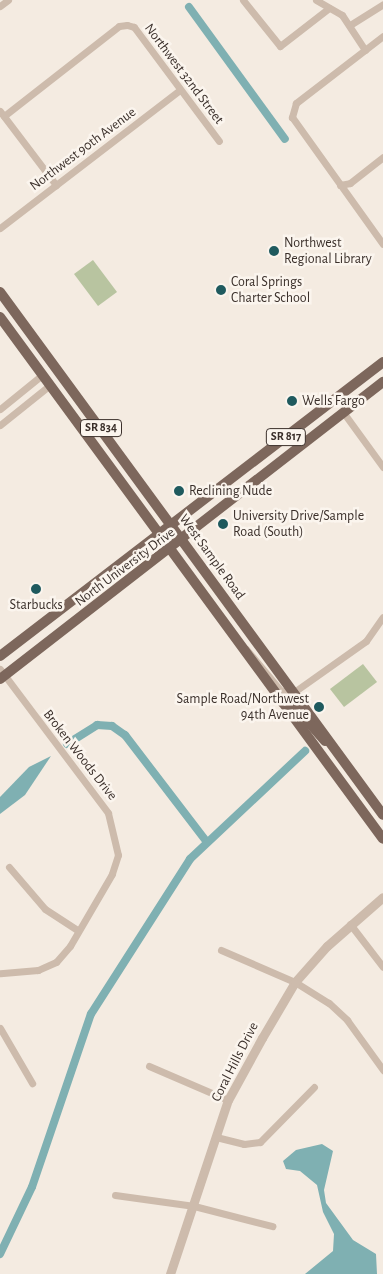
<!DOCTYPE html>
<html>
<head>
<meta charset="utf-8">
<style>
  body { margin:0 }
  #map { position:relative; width:383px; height:1274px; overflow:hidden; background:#f4ebe1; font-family:"Alegreya Sans",sans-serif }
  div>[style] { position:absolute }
  .green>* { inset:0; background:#b8c4a0 }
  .water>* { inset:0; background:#7fb0b2 }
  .canal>* { height:8px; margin:-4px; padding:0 4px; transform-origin:4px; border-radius:4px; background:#7fb0b2 }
  .minor>* { height:7px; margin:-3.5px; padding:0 3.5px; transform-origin:3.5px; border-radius:3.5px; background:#cdbbac }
  .tertiary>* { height:9px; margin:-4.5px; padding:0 4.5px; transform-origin:4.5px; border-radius:4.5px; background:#cdbbac }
  .primary>* { height:10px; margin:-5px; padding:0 5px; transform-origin:5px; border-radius:5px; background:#7d675c }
  .dots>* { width:14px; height:14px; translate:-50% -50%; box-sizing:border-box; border:2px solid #fbf5ee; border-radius:50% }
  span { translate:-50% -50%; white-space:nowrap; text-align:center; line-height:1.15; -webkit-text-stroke:5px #fbf5ee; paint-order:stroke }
  .shield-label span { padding:1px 4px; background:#fbf5ee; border:1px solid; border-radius:4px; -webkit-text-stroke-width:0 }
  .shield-label { font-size:12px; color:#3b302b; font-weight:700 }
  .street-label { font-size:14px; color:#3b302b }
  .poi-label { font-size:14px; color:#3b302b }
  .left { translate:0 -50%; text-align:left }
  .right { translate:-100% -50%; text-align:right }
</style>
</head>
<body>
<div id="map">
  <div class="green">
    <div style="clip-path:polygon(93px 260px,117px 292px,98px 306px,74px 274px)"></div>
    <div style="clip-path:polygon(363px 664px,377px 682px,344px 707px,330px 689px)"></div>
  </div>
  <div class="water">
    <div style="clip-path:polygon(51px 756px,25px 795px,0 814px,0 797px,29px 767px)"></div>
    <div style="clip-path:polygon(322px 1144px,333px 1151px,324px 1190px,326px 1203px,353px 1240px,376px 1254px,377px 1274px,305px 1274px,333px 1251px,334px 1234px,323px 1212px,317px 1185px,300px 1171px,286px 1169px,283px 1161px,296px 1150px)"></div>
  </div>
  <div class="canal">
    <div style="left:189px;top:7px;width:163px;rotate:54deg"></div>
    <div style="left:67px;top:744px;width:36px;rotate:-32deg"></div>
    <div style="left:97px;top:725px;width:15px;rotate:4deg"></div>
    <div style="left:112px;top:726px;width:16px;rotate:35deg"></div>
    <div style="left:125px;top:735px;width:133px;rotate:52.6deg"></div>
    <div style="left:0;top:1254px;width:74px;rotate:-64.5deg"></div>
    <div style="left:32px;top:1187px;width:183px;rotate:-71.2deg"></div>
    <div style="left:91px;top:1014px;width:184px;rotate:-57.4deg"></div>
    <div style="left:190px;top:859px;width:158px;rotate:-43.2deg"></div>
  </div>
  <div class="minor">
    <div style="left:243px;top:0;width:59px;rotate:51.2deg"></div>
    <div style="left:280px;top:46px;width:62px;rotate:-37.8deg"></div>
    <div style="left:316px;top:0;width:30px;rotate:30deg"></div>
    <div style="left:342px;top:15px;width:42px;rotate:56.7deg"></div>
    <div style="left:0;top:6px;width:10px;rotate:-37deg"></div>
    <div style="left:350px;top:25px;width:39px;rotate:-32deg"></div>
    <div style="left:383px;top:36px;width:110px;rotate:142.4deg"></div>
    <div style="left:296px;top:103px;width:15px;rotate:106deg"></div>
    <div style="left:292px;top:117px;width:156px;rotate:54.4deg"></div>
    <div style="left:0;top:111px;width:93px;rotate:52.9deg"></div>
    <div style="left:4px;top:116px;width:146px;rotate:-38deg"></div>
    <div style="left:119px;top:26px;width:8px;rotate:-7deg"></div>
    <div style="left:127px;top:25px;width:7px;rotate:16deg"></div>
    <div style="left:134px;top:27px;width:142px;rotate:53.3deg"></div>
    <div style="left:340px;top:185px;width:10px;rotate:-11deg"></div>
    <div style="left:350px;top:183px;width:42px;rotate:-38.2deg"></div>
    <div style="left:0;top:228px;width:227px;rotate:-37.5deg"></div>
    <div style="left:0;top:409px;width:54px;rotate:-39deg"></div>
    <div style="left:343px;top:412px;width:68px;rotate:54deg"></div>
    <div style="left:0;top:425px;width:64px;rotate:-38.7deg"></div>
    <div style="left:246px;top:649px;width:55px;rotate:50.2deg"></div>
    <div style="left:281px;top:691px;width:13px;rotate:4deg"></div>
    <div style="left:294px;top:692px;width:88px;rotate:-35.3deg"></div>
    <div style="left:366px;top:641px;width:29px;rotate:-55deg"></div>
    <div style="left:0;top:669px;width:180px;rotate:53.1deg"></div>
    <div style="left:108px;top:813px;width:43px;rotate:76.6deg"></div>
    <div style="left:118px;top:855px;width:20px;rotate:108deg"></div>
    <div style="left:112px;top:874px;width:83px;rotate:120.3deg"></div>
    <div style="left:70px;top:946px;width:21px;rotate:131deg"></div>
    <div style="left:56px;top:962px;width:20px;rotate:156deg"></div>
    <div style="left:38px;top:970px;width:38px;rotate:175deg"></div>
    <div style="left:9px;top:867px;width:55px;rotate:49.4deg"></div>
    <div style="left:45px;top:909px;width:38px;rotate:33deg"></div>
    <div style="left:350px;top:924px;width:54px;rotate:52.5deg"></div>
    <div style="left:221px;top:950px;width:81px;rotate:23.4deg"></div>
    <div style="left:295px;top:982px;width:40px;rotate:32deg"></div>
    <div style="left:329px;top:1003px;width:25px;rotate:43deg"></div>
    <div style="left:347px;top:1020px;width:62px;rotate:54.2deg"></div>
    <div style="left:0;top:1028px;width:64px;rotate:59.8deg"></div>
    <div style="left:149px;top:1066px;width:86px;rotate:23.3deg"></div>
    <div style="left:216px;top:1137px;width:29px;rotate:14deg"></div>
    <div style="left:244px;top:1144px;width:16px;rotate:-7deg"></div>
    <div style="left:260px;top:1142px;width:77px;rotate:-45.5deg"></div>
    <div style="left:115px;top:1195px;width:80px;rotate:7.9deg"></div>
    <div style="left:194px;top:1206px;width:81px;rotate:14.4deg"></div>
  </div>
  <div class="tertiary">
    <div style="left:170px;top:1274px;width:183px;rotate:-71.6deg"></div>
    <div style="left:228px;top:1100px;width:71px;rotate:-61.3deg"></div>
    <div style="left:262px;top:1038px;width:65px;rotate:-59.5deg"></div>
    <div style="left:295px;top:982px;width:48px;rotate:-48.4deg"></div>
    <div style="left:327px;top:946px;width:74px;rotate:-41.2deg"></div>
  </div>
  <div class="primary">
    <div style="left:0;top:292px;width:648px;rotate:53.78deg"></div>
    <div style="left:0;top:317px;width:647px;rotate:53.73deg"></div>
    <div style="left:0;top:656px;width:483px;rotate:-37.5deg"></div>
    <div style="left:0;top:679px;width:485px;rotate:-37.8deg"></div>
    <div style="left:283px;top:703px;width:14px;rotate:21deg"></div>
    <div style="left:296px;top:708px;width:44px;rotate:48.7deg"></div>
  </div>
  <div class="dots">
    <div style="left:274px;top:251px;background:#1f5a5e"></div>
    <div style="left:221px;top:290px;background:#1f5a5e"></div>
    <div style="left:292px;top:401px;background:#1f5a5e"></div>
    <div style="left:179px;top:491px;background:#1f5a5e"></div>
    <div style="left:223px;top:524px;background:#1f5a5e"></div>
    <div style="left:36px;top:589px;background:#1f5a5e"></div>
    <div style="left:319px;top:707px;background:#1f5a5e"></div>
  </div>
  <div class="shield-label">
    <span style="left:101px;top:428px">SR 834</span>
    <span style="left:286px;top:437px">SR 817</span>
  </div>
  <div class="street-label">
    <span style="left:184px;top:74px;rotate:53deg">Northwest 32nd Street</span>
    <span style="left:83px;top:149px;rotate:-37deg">Northwest 90th Avenue</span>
    <span style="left:212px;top:557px;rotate:54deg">West Sample Road</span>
    <span style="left:125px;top:567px;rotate:-37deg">North University Drive</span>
    <span style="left:80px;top:755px;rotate:52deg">Broken Woods Drive</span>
    <span style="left:235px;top:1062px;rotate:-63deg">Coral Hills Drive</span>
  </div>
  <div class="poi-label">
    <span class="left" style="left:284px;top:251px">Northwest<br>Regional Library</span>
    <span class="left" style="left:231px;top:290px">Coral Springs<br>Charter School</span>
    <span class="left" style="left:302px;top:401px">Wells Fargo</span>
    <span class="left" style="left:189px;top:491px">Reclining Nude</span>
    <span class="left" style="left:233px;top:524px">University Drive/Sample<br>Road (South)</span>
    <span style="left:36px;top:605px">Starbucks</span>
    <span class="right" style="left:309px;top:707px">Sample Road/Northwest<br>94th Avenue</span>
  </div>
</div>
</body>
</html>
